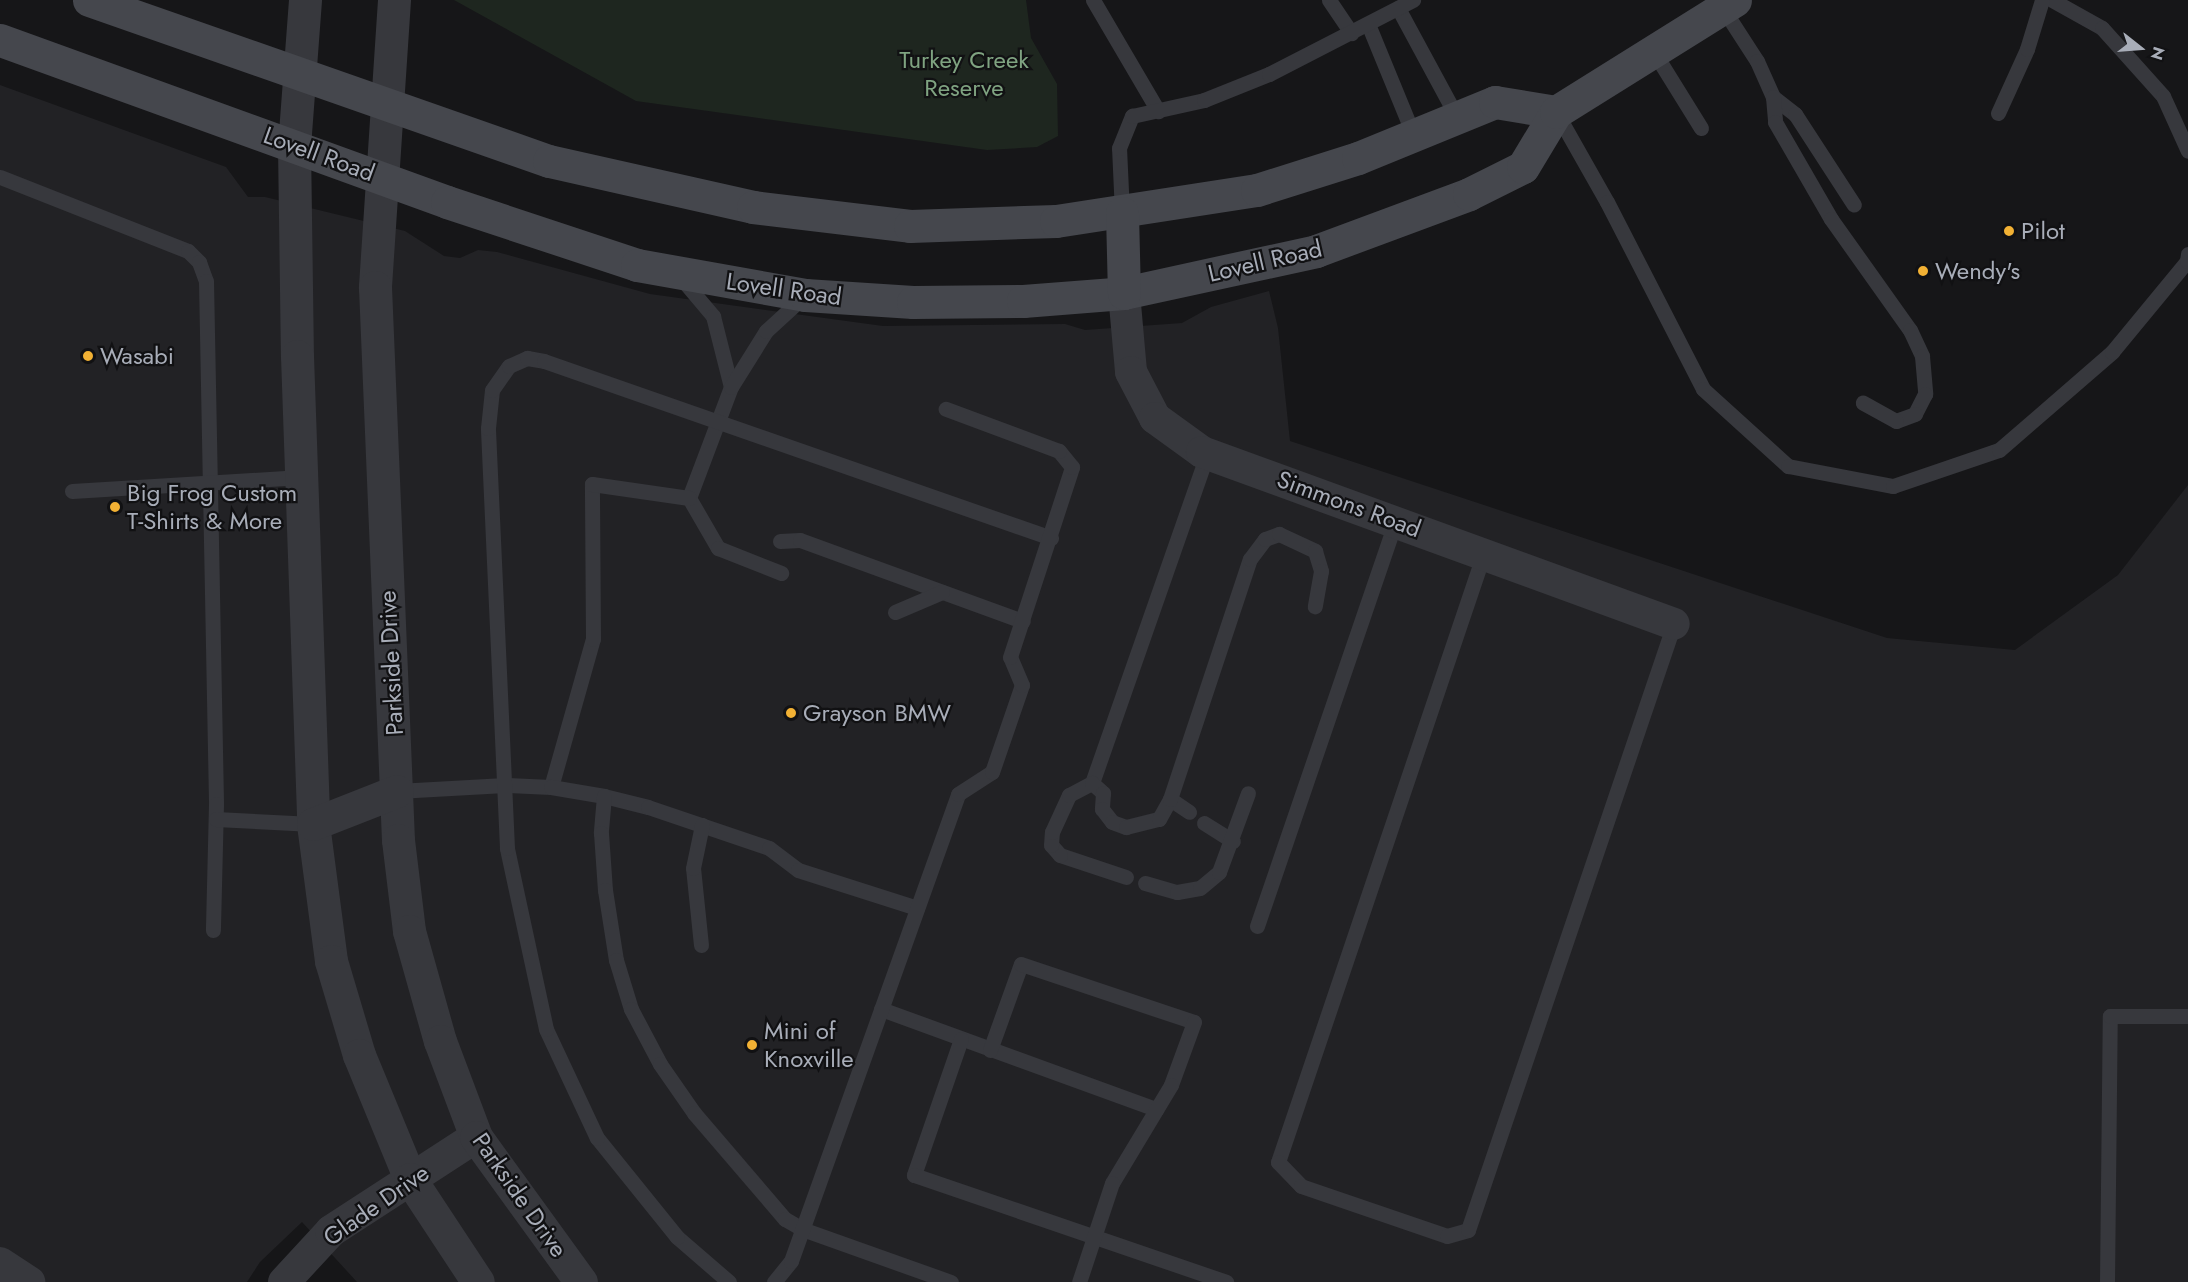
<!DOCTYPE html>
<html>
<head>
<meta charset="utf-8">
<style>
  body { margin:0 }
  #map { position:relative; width:2188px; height:1282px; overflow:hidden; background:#161618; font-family:Jost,sans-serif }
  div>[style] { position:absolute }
  .built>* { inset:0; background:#222225 }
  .green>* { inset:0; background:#1e261f }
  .service>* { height:15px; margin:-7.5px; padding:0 7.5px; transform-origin:7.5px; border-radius:7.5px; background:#37383d }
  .minor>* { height:32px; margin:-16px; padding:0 16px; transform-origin:16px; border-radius:16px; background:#37383d }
  .tertiary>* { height:33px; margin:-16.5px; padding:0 16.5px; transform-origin:16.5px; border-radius:16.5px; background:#37383d }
  .secondary>* { height:33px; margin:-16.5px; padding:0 16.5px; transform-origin:16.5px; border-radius:16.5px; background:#45474d }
  .dots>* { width:16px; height:16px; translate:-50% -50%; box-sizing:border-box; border:3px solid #111113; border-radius:50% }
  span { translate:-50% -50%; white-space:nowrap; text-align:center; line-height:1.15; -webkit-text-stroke:4.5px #111113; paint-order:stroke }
  .park-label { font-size:24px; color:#7fa381 }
  .street-label { font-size:24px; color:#a8adb8 }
  .poi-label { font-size:24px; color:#a8adb8 }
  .left { translate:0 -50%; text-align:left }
  .north { position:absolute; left:2110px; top:18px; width:60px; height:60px; -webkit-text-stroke:4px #111113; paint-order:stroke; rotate:107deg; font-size:16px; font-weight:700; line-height:24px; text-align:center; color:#a8adb8 }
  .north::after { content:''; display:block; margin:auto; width:21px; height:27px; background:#a8adb8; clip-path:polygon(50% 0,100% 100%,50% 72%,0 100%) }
</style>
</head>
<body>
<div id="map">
  <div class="built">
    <div style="clip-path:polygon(0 85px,226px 167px,248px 197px,265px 197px,405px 231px,444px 256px,460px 258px,478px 250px,497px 252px,650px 294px,883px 326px,1065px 324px,1085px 330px,1182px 323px,1211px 307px,1269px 291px,1278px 328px,1290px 441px,1887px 638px,2015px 650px,2118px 575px,2188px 485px,2188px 1282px,357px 1282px,302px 1222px,260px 1262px,247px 1282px,0 1282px)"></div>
  </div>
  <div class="green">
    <div style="clip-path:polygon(454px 0,1026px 0,1031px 38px,1057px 84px,1058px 136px,1037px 147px,987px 150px,636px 101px)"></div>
  </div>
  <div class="service">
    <div style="left:1093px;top:0;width:129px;rotate:59.6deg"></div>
    <div style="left:1329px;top:0;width:40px;rotate:56deg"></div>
    <div style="left:2052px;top:0;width:57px;rotate:29.2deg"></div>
    <div style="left:2102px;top:28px;width:91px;rotate:48.1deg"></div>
    <div style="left:2163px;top:96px;width:60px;rotate:65.6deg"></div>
    <div style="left:1722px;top:7px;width:64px;rotate:57.1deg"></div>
    <div style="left:1757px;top:61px;width:39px;rotate:66deg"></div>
    <div style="left:1773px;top:97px;width:28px;rotate:38deg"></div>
    <div style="left:1795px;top:114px;width:108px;rotate:57deg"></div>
    <div style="left:1398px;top:8px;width:126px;rotate:61.6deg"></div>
    <div style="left:1368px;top:24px;width:121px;rotate:67.7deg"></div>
    <div style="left:1652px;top:49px;width:93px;rotate:58.2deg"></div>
    <div style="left:1773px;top:97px;width:25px;rotate:85deg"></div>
    <div style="left:1775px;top:122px;width:112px;rotate:60deg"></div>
    <div style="left:1831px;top:219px;width:136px;rotate:54.6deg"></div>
    <div style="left:1910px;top:330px;width:29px;rotate:65deg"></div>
    <div style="left:1922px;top:356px;width:38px;rotate:85deg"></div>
    <div style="left:1925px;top:394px;width:22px;rotate:117deg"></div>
    <div style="left:1915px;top:414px;width:20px;rotate:160deg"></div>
    <div style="left:1896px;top:421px;width:38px;rotate:-151deg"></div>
    <div style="left:1556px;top:112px;width:103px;rotate:60.5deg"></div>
    <div style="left:1607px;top:202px;width:210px;rotate:62.8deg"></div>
    <div style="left:1703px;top:389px;width:115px;rotate:42.2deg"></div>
    <div style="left:1788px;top:466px;width:107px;rotate:10.8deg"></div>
    <div style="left:1893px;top:486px;width:112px;rotate:-18.8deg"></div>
    <div style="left:1999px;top:450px;width:150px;rotate:-40.9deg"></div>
    <div style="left:2112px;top:352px;width:118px;rotate:-50.5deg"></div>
    <div style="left:2187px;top:261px;width:7px;rotate:-82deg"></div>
    <div style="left:1998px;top:113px;width:70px;rotate:-65.6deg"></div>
    <div style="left:2027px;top:49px;width:51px;rotate:-73deg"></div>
    <div style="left:0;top:177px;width:202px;rotate:21.5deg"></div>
    <div style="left:188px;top:251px;width:16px;rotate:45deg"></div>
    <div style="left:199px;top:262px;width:20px;rotate:70deg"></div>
    <div style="left:206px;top:281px;width:523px;rotate:88.9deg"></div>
    <div style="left:216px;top:804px;width:126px;rotate:91.4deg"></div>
    <div style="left:1122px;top:213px;width:65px;rotate:-92.6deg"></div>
    <div style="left:1119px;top:148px;width:35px;rotate:-68deg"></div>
    <div style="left:1132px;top:116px;width:74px;rotate:-12.5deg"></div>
    <div style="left:1204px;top:100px;width:70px;rotate:-21.8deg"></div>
    <div style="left:1269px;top:74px;width:162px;rotate:-27.2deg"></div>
    <div style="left:681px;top:278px;width:50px;rotate:49.9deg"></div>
    <div style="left:713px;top:316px;width:73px;rotate:75.8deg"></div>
    <div style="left:72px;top:491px;width:229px;rotate:-3.5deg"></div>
    <div style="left:689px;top:498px;width:119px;rotate:-69.3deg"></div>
    <div style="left:731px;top:387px;width:66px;rotate:-58deg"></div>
    <div style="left:766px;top:331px;width:50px;rotate:-42.6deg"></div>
    <div style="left:689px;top:498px;width:58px;rotate:59.9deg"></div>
    <div style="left:718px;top:548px;width:68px;rotate:21.6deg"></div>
    <div style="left:780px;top:541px;width:20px;rotate:-3deg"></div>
    <div style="left:800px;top:540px;width:237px;rotate:20deg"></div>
    <div style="left:1484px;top:553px;width:643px;rotate:108.69deg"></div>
    <div style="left:1278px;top:1162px;width:33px;rotate:46deg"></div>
    <div style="left:1301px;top:1186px;width:154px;rotate:18.9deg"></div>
    <div style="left:1447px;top:1236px;width:22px;rotate:-16deg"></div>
    <div style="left:1468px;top:1230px;width:640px;rotate:-71.23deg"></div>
    <div style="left:895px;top:612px;width:51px;rotate:-23.1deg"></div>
    <div style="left:1092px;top:783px;width:349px;rotate:-70.7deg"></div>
    <div style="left:551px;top:787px;width:154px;rotate:-74.2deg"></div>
    <div style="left:593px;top:639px;width:155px;rotate:-90.4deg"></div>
    <div style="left:592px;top:484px;width:98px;rotate:8.2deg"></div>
    <div style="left:397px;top:791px;width:108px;rotate:-3.2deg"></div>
    <div style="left:505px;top:785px;width:46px;rotate:2.5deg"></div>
    <div style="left:551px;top:787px;width:54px;rotate:9.6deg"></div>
    <div style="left:604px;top:796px;width:45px;rotate:14deg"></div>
    <div style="left:648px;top:807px;width:128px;rotate:18.7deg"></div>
    <div style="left:769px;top:848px;width:36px;rotate:37deg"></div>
    <div style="left:798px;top:870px;width:125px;rotate:17.7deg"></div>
    <div style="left:604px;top:796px;width:37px;rotate:95deg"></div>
    <div style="left:601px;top:833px;width:57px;rotate:86deg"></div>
    <div style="left:605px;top:890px;width:71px;rotate:81.1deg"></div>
    <div style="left:616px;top:960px;width:51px;rotate:73deg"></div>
    <div style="left:631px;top:1009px;width:62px;rotate:62.2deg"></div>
    <div style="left:660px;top:1064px;width:60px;rotate:55.2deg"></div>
    <div style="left:694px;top:1113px;width:140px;rotate:49.4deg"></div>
    <div style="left:785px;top:1219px;width:20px;rotate:30deg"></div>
    <div style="left:802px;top:1229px;width:158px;rotate:19.6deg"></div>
    <div style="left:1170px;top:799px;width:23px;rotate:34deg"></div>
    <div style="left:216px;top:819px;width:97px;rotate:3deg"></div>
    <div style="left:1204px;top:823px;width:34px;rotate:32deg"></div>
    <div style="left:1126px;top:877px;width:70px;rotate:-161.6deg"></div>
    <div style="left:1060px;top:855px;width:13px;rotate:-132deg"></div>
    <div style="left:1051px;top:845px;width:13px;rotate:-86deg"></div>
    <div style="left:1052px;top:832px;width:41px;rotate:-65.3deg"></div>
    <div style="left:1069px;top:795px;width:26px;rotate:-28deg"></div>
    <div style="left:1092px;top:783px;width:15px;rotate:42deg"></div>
    <div style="left:1103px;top:793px;width:16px;rotate:94deg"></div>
    <div style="left:1102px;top:809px;width:16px;rotate:52deg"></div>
    <div style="left:1112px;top:822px;width:15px;rotate:20deg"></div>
    <div style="left:1126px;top:827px;width:34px;rotate:-14deg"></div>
    <div style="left:1159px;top:819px;width:23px;rotate:-61deg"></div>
    <div style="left:1170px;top:799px;width:253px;rotate:-71.6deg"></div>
    <div style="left:1250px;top:559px;width:25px;rotate:-53deg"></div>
    <div style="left:1265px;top:539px;width:15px;rotate:-20deg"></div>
    <div style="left:1279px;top:534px;width:40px;rotate:25deg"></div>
    <div style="left:1315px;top:551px;width:21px;rotate:73deg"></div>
    <div style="left:1321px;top:571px;width:36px;rotate:100deg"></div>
    <div style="left:1145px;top:883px;width:33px;rotate:16deg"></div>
    <div style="left:1177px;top:892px;width:23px;rotate:-10deg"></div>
    <div style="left:1200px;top:888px;width:25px;rotate:-40deg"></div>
    <div style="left:1219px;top:872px;width:84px;rotate:-69.8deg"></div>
    <div style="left:1257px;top:926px;width:429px;rotate:-71.1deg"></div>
    <div style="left:701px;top:945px;width:77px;rotate:-95.9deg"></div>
    <div style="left:693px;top:868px;width:44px;rotate:-78.2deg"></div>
    <div style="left:881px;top:1009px;width:293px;rotate:20deg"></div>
    <div style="left:961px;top:1039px;width:144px;rotate:109.1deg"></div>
    <div style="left:914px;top:1175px;width:330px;rotate:18.9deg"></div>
    <div style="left:990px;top:1050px;width:91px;rotate:-70.2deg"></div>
    <div style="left:1021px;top:964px;width:182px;rotate:18.5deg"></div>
    <div style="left:1194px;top:1022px;width:67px;rotate:110.1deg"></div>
    <div style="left:1171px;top:1085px;width:114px;rotate:121deg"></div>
    <div style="left:1112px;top:1183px;width:104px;rotate:108.4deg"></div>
    <div style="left:729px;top:1282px;width:69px;rotate:-139.1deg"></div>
    <div style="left:677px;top:1237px;width:127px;rotate:-128.9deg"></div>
    <div style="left:597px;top:1138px;width:120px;rotate:-115.1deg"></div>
    <div style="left:546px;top:1029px;width:185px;rotate:-102.2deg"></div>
    <div style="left:507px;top:848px;width:420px;rotate:-92.6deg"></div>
    <div style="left:488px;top:428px;width:38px;rotate:-84deg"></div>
    <div style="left:492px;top:390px;width:29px;rotate:-55deg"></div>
    <div style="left:509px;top:366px;width:20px;rotate:-24deg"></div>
    <div style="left:527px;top:358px;width:17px;rotate:10deg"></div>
    <div style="left:544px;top:361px;width:537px;rotate:19.24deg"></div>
    <div style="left:774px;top:1282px;width:27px;rotate:-51deg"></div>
    <div style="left:791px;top:1261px;width:496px;rotate:-70.3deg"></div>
    <div style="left:958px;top:794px;width:40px;rotate:-32.9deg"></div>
    <div style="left:992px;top:772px;width:92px;rotate:-71deg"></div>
    <div style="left:1022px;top:685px;width:30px;rotate:-113deg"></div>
    <div style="left:1010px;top:657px;width:200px;rotate:-71.9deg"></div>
    <div style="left:1072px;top:467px;width:21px;rotate:-129deg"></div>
    <div style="left:1059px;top:451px;width:121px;rotate:-159.6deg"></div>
    <div style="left:2107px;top:1282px;width:266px;rotate:-89.4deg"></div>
    <div style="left:2110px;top:1016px;width:78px"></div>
  </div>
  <div class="minor">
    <div style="left:1124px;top:293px;width:79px;rotate:84.9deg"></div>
    <div style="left:1131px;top:372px;width:52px;rotate:62.4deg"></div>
    <div style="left:1155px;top:418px;width:58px;rotate:35.9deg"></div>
    <div style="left:1202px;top:452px;width:502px;rotate:20.02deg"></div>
    <div style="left:0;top:1263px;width:35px;rotate:33deg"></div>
    <div style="left:284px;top:1282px;width:69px;rotate:-47.3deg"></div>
    <div style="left:331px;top:1231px;width:173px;rotate:-33deg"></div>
  </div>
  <div class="tertiary">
    <div style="left:305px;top:0;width:145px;rotate:94.3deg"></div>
    <div style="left:294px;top:145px;width:211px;rotate:89.2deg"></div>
    <div style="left:297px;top:356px;width:468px;rotate:88deg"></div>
    <div style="left:313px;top:824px;width:138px;rotate:82.5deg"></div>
    <div style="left:331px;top:961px;width:98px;rotate:73.4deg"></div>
    <div style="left:359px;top:1055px;width:134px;rotate:67.6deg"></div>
    <div style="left:410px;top:1179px;width:123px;rotate:56.6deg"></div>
    <div style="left:394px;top:0;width:288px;rotate:93.8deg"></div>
    <div style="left:375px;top:287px;width:553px;rotate:87.62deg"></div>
    <div style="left:398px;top:840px;width:92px;rotate:83.1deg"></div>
    <div style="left:409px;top:931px;width:114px;rotate:74.3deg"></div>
    <div style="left:440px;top:1041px;width:103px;rotate:69.4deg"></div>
    <div style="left:476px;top:1137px;width:179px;rotate:54.1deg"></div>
    <div style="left:313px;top:824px;width:90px;rotate:-21.4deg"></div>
  </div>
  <div class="secondary">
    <div style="left:89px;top:0;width:487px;rotate:19.3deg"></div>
    <div style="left:549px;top:161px;width:209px;rotate:12.7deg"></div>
    <div style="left:753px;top:207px;width:158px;rotate:6.9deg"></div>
    <div style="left:910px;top:226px;width:146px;rotate:-2deg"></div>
    <div style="left:1056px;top:221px;width:203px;rotate:-8.8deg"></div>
    <div style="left:1257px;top:190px;width:106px;rotate:-17.6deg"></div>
    <div style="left:1358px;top:158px;width:148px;rotate:-22.2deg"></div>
    <div style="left:1495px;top:102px;width:62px;rotate:9.3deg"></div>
    <div style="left:0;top:40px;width:475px;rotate:19.9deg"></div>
    <div style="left:447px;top:202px;width:200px;rotate:18.3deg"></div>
    <div style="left:637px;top:265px;width:171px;rotate:10.1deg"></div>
    <div style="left:805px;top:295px;width:108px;rotate:3.7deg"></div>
    <div style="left:913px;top:302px;width:110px;rotate:-0.5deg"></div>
    <div style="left:1023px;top:301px;width:101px;rotate:-4.5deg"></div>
    <div style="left:1124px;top:293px;width:197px;rotate:-12.3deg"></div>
    <div style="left:1316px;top:251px;width:163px;rotate:-20.4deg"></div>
    <div style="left:1469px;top:194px;width:60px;rotate:-26.6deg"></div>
    <div style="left:1523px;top:167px;width:64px;rotate:-59deg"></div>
    <div style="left:1556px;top:112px;width:211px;rotate:-32deg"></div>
    <div style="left:1122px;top:213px;width:80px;rotate:88.6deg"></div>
  </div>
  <div class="dots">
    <div style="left:2009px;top:231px;background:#f2b134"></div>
    <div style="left:1923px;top:271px;background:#f2b134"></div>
    <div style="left:88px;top:356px;background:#f2b134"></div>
    <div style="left:115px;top:507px;background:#f2b134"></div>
    <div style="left:791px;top:713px;background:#f2b134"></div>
    <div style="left:752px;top:1045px;background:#f2b134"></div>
  </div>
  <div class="park-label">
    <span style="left:964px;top:74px">Turkey Creek<br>Reserve</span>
  </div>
  <div class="street-label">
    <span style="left:319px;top:154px;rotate:20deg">Lovell Road</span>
    <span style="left:1265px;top:261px;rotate:-13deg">Lovell Road</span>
    <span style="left:784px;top:289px;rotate:8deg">Lovell Road</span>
    <span style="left:1349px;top:504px;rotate:20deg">Simmons Road</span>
    <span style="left:391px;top:663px;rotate:-93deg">Parkside Drive</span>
    <span style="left:520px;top:1195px;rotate:55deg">Parkside Drive</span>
    <span style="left:376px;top:1205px;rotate:-35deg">Glade Drive</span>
  </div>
  <div class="poi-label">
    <span class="left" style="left:2021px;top:231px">Pilot</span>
    <span class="left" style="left:1935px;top:271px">Wendy's</span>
    <span class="left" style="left:100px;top:356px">Wasabi</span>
    <span class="left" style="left:127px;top:507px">Big Frog Custom<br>T-Shirts &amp; More</span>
    <span class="left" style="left:803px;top:713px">Grayson BMW</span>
    <span class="left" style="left:764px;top:1045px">Mini of<br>Knoxville</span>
  </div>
  <div class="north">N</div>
</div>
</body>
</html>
